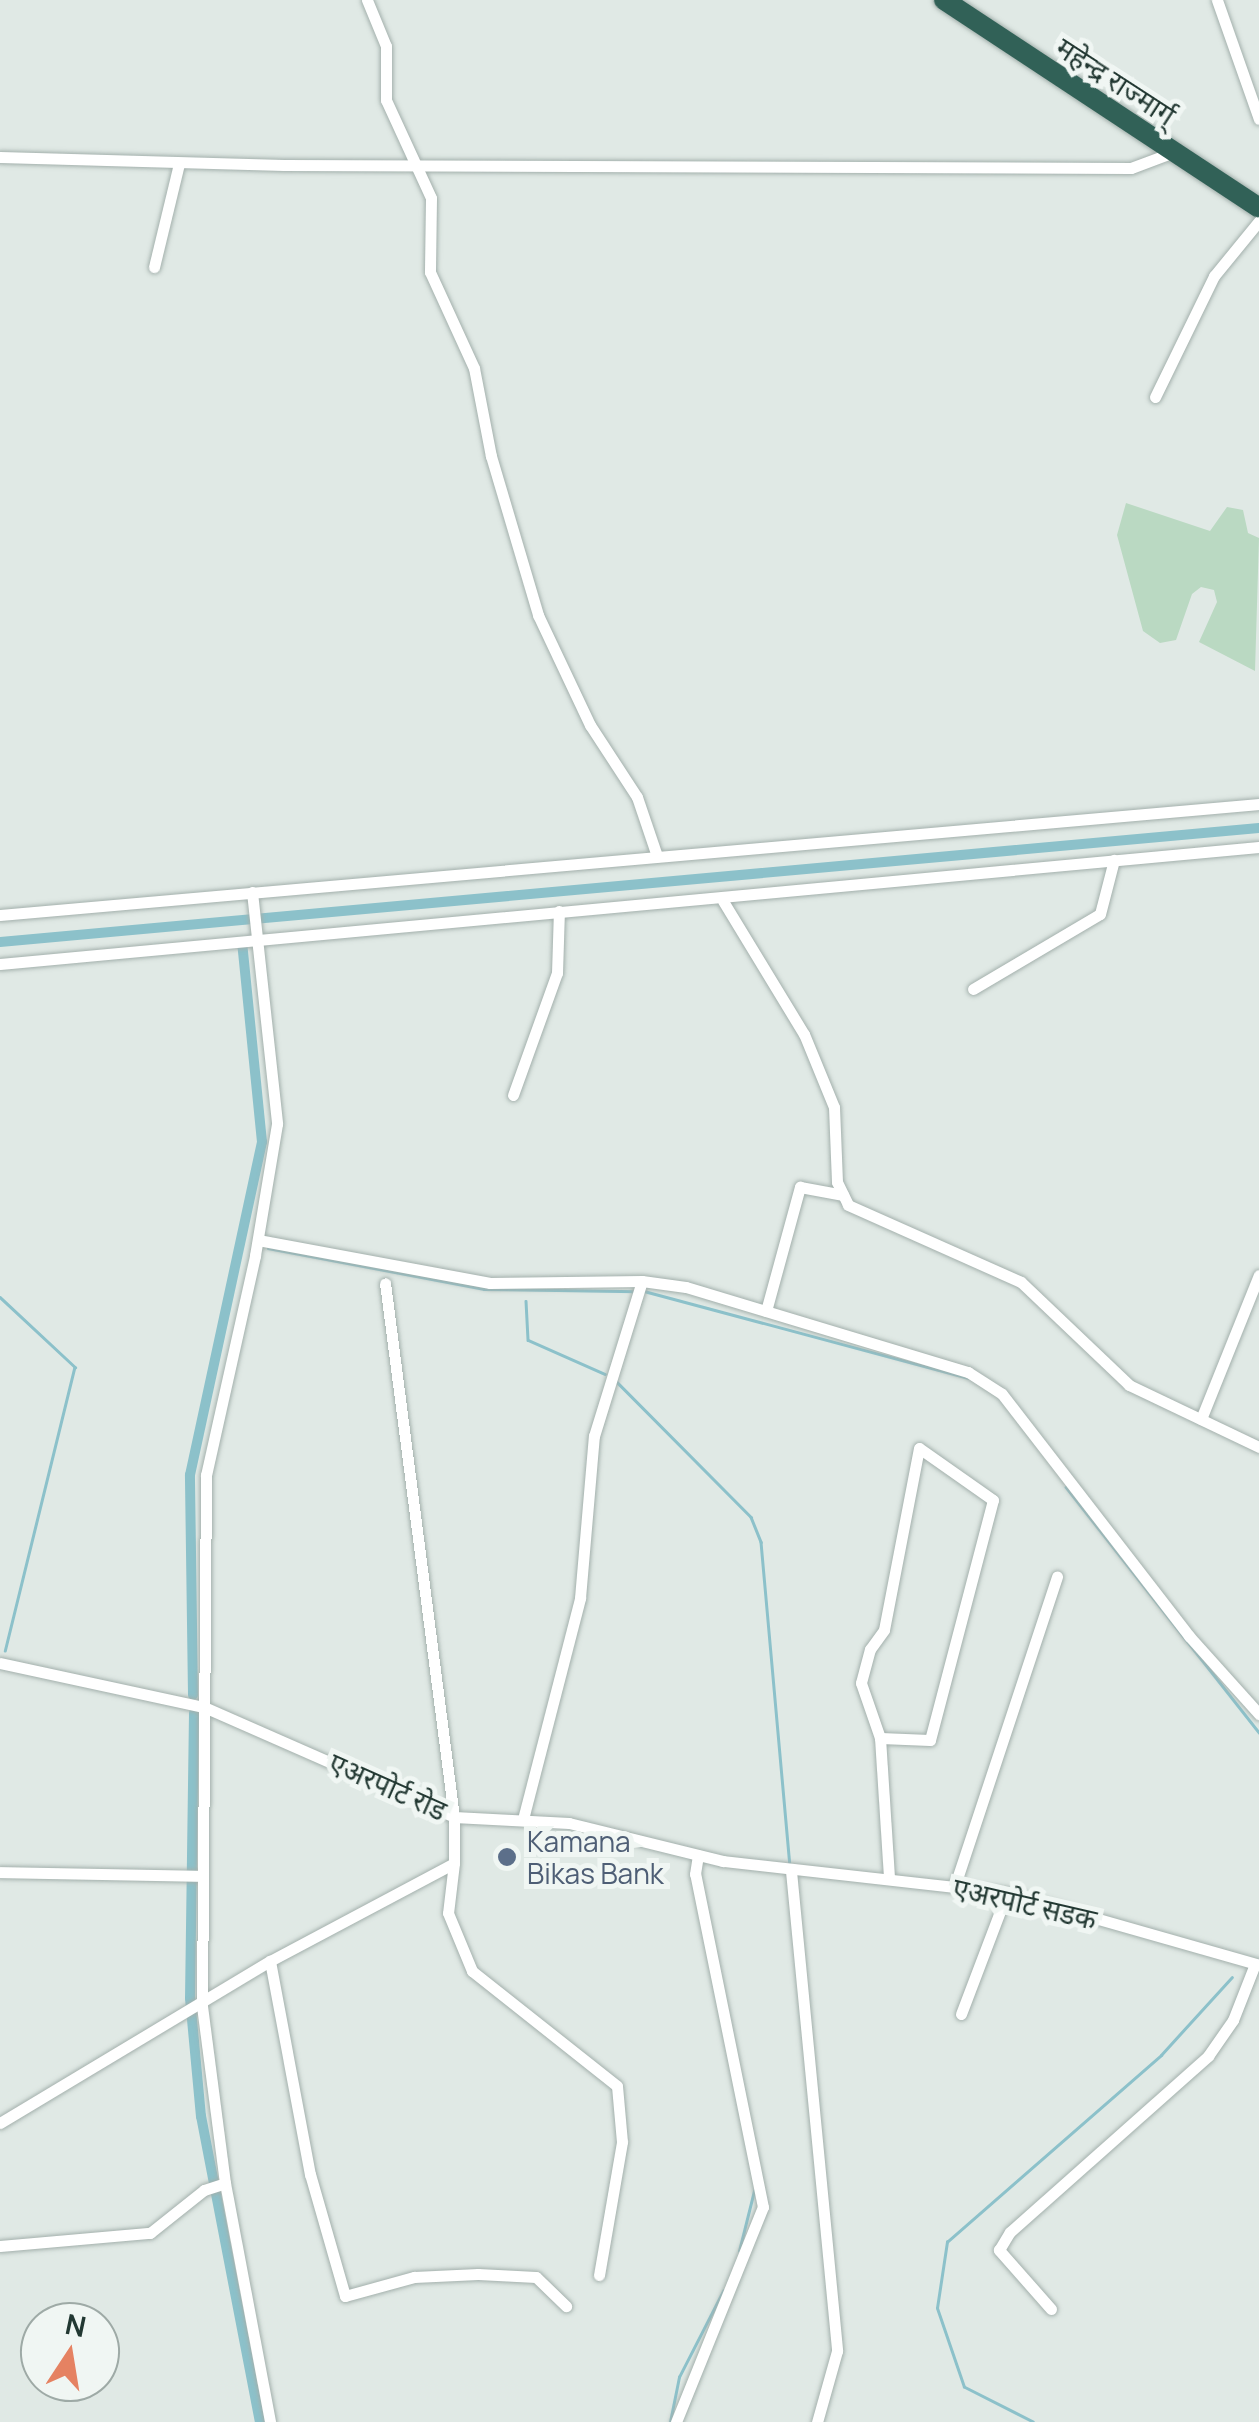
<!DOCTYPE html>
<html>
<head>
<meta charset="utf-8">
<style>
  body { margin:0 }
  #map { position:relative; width:1259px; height:2422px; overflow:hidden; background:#e0e9e5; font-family:Manrope,"Noto Sans Devanagari",sans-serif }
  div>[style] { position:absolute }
  .green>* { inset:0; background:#bad9c2 }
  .stream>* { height:2.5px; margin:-1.25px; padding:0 1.25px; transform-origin:1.25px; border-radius:1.25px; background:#8cc1ca }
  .canal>* { height:10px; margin:-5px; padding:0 5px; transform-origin:5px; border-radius:5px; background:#8cc1ca }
  .roads { filter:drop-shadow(0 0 2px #a3b0ac) drop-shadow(0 0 2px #a3b0ac) }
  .street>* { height:11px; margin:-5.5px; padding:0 5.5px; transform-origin:5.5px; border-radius:5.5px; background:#fff }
  .highway>* { height:20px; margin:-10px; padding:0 10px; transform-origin:10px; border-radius:10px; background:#316157 }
  .dots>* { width:28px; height:28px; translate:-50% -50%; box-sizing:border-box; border:5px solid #f0f6f3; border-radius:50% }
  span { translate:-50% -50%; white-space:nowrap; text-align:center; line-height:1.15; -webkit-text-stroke:10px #f0f6f3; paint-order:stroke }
  .street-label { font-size:28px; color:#223832 }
  .service-label { font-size:28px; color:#4e5e75 }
  .left { translate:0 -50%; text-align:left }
  .north { position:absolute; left:20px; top:2302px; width:100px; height:100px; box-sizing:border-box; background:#f0f6f3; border:2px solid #9eaaa6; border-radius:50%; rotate:12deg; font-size:28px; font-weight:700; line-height:40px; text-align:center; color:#223832 }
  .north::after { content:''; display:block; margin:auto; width:35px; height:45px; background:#e58262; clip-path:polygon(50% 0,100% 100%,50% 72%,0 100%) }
</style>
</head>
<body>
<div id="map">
  <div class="green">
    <div style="clip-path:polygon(1126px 503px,1210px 531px,1227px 507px,1243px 510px,1248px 533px,1259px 538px,1255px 671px,1199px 642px,1217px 602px,1214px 590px,1201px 587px,1192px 594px,1176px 640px,1160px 643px,1143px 631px,1117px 535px)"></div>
  </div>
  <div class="stream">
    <div style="left:268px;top:1248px;width:220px;rotate:10.7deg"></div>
    <div style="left:484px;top:1289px;width:152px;rotate:0.8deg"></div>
    <div style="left:644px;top:1291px;width:335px;rotate:15deg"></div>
    <div style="left:0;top:1297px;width:103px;rotate:43deg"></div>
    <div style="left:75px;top:1367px;width:292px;rotate:103.8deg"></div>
    <div style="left:526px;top:1301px;width:39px;rotate:87deg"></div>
    <div style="left:528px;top:1340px;width:84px;rotate:23.8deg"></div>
    <div style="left:616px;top:1381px;width:192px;rotate:45.2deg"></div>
    <div style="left:751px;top:1517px;width:27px;rotate:68deg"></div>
    <div style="left:761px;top:1542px;width:324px;rotate:84.9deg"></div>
    <div style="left:1066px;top:1487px;width:312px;rotate:51.8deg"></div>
    <div style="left:739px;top:2251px;width:62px;rotate:-76deg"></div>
    <div style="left:670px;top:2422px;width:46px;rotate:-78.7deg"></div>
    <div style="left:679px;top:2377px;width:97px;rotate:-62.9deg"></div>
    <div style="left:1033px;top:2422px;width:77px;rotate:-153.1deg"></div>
    <div style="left:964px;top:2387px;width:83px;rotate:-108.9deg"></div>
    <div style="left:937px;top:2308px;width:67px;rotate:-81.4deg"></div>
    <div style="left:947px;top:2242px;width:284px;rotate:-41.1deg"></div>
    <div style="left:1161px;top:2055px;width:105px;rotate:-47.7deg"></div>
  </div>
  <div class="canal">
    <div style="left:0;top:942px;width:1264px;rotate:-5.17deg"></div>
    <div style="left:193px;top:1695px;width:220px;rotate:-90.8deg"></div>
    <div style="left:190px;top:1475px;width:341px;rotate:-77.8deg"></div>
    <div style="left:262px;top:1142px;width:200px;rotate:-95.7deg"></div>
    <div style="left:194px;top:1713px;width:285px;rotate:90.8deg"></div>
    <div style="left:190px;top:1998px;width:119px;rotate:84.7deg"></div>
    <div style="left:201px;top:2116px;width:312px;rotate:79.1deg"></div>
  </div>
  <div class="roads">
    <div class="street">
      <div style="left:367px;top:0;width:50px;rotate:67.6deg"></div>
      <div style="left:386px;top:46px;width:54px;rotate:90deg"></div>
      <div style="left:386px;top:100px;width:108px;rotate:65.3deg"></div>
      <div style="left:431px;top:198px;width:74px;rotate:90.8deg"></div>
      <div style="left:430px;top:272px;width:106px;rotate:65.4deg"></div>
      <div style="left:474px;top:368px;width:90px;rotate:79.1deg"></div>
      <div style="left:491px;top:456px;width:166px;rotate:73.5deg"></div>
      <div style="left:538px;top:615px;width:122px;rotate:64.7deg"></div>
      <div style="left:590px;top:725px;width:86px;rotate:56.9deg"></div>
      <div style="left:637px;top:797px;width:59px;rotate:71.3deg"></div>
      <div style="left:1217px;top:0;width:126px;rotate:70.6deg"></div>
      <div style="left:0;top:157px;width:284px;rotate:1.6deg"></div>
      <div style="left:284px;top:165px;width:847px;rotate:0.2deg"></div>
      <div style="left:1131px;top:168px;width:46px;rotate:-20.4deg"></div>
      <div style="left:154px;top:267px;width:106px;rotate:-76.4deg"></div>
      <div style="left:1155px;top:397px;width:135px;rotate:-64deg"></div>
      <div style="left:1214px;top:276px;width:71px;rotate:-50.7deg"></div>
      <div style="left:252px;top:892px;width:233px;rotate:83.8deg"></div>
      <div style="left:277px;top:1124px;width:134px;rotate:99.5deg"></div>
      <div style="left:255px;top:1256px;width:224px;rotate:102.6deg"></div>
      <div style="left:206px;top:1475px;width:531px;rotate:90.43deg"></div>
      <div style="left:202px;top:2006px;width:178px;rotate:82.6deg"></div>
      <div style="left:225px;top:2183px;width:243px;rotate:79.3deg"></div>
      <div style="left:723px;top:901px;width:156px;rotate:58.7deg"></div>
      <div style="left:804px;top:1034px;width:79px;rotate:67.7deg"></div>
      <div style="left:834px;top:1107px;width:75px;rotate:87.7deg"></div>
      <div style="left:837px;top:1182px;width:25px;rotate:64deg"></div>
      <div style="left:848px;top:1205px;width:189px;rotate:24deg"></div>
      <div style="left:1021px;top:1282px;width:149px;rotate:43.6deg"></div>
      <div style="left:1129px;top:1385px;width:144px;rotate:25.5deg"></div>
      <div style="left:0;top:915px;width:1264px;rotate:-5.04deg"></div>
      <div style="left:0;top:964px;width:1264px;rotate:-5.31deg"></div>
      <div style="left:973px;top:989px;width:147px;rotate:-30.6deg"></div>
      <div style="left:1100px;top:914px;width:56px;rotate:-75.5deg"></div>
      <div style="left:513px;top:1095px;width:130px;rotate:-70.2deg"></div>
      <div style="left:557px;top:973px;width:62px;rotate:-88.2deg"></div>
      <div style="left:258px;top:1240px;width:236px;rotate:10.5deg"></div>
      <div style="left:490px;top:1283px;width:152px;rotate:-0.8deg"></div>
      <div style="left:642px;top:1281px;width:44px;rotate:7.8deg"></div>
      <div style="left:686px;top:1287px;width:295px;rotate:16.8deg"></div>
      <div style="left:968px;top:1372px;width:40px;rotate:32.9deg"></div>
      <div style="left:1002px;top:1394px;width:306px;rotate:52.3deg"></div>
      <div style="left:1189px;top:1636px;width:105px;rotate:48.1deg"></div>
      <div style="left:766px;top:1311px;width:129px;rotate:-74.7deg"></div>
      <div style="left:800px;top:1187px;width:44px;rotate:10.5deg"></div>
      <div style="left:1201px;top:1419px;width:155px;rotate:-68.1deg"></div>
      <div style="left:0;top:1663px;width:209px;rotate:12.2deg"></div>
      <div style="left:204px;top:1707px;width:273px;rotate:23.7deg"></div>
      <div style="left:454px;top:1817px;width:115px;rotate:3deg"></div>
      <div style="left:569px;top:1823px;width:159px;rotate:13.9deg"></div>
      <div style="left:723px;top:1861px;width:286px;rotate:6.4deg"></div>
      <div style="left:1007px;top:1893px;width:262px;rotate:15.9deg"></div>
      <div style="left:880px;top:1738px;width:50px;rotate:2.3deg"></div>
      <div style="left:930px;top:1740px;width:248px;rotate:-75.3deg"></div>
      <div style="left:993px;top:1500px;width:90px;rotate:-144.9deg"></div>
      <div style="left:919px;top:1448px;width:185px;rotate:100.9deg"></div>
      <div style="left:884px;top:1630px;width:24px;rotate:126deg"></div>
      <div style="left:870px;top:1649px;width:35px;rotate:105deg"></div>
      <div style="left:861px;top:1683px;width:58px;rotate:70.9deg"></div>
      <div style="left:880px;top:1738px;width:140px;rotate:86.3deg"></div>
      <div style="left:523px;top:1819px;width:228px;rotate:-75.5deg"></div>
      <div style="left:580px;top:1598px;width:163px;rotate:-85.1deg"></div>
      <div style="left:594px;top:1436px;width:162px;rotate:-72.8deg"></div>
      <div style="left:454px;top:1863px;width:50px;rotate:96.8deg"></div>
      <div style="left:448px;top:1913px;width:63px;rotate:67.5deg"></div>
      <div style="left:472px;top:1971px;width:185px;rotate:38.4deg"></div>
      <div style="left:617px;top:2086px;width:56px;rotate:84.9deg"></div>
      <div style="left:622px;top:2142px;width:135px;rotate:99.8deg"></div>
      <div style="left:791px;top:1871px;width:482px;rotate:84.5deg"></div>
      <div style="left:837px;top:2351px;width:74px;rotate:105.7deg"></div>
      <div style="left:0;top:1872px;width:203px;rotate:1.1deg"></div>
      <div style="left:955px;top:1885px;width:325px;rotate:-71.7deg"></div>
      <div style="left:270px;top:1961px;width:217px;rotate:79.4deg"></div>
      <div style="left:310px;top:2174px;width:127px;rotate:74deg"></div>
      <div style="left:345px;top:2296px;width:72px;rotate:-15.4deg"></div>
      <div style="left:414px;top:2277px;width:64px;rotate:-2.7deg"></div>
      <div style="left:478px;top:2274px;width:58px;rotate:3deg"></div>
      <div style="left:536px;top:2277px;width:42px;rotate:44deg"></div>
      <div style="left:961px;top:2014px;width:129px;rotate:-69.2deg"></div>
      <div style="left:0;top:2123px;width:315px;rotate:-31deg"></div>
      <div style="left:270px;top:1961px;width:208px;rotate:-28deg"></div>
      <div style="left:454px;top:1863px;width:46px;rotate:-90deg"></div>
      <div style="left:454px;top:1817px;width:538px;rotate:-97.36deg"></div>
      <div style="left:0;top:2246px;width:151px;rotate:-5deg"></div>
      <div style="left:150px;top:2233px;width:69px;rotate:-38.5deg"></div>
      <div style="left:204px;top:2190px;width:22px;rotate:-18deg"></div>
      <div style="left:1051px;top:2309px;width:79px;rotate:-131.4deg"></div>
      <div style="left:999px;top:2250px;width:21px;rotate:-59deg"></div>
      <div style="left:1010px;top:2232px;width:265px;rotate:-41.6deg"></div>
      <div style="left:1208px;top:2056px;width:44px;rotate:-55.2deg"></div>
      <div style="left:1233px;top:2020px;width:60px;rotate:-68.6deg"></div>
      <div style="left:676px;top:2422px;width:232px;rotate:-68deg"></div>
      <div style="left:763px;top:2207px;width:340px;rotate:-101.5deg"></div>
      <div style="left:695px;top:1874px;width:19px;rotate:-81deg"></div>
    </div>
    <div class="highway">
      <div style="left:944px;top:0;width:377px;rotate:33.4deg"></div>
    </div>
  </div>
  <div class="dots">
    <div style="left:507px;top:1857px;background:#5c6f8a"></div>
  </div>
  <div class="street-label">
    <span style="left:1116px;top:81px;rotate:33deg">महेन्द्र राज्मार्ग्</span>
    <span style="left:388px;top:1786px;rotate:24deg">एअरपोर्ट रोड</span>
    <span style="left:1025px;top:1903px;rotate:13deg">एअरपोर्ट सडक</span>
  </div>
  <div class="service-label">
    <span class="left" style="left:527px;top:1857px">Kamana<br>Bikas Bank</span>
  </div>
  <div class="north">N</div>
</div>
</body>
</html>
